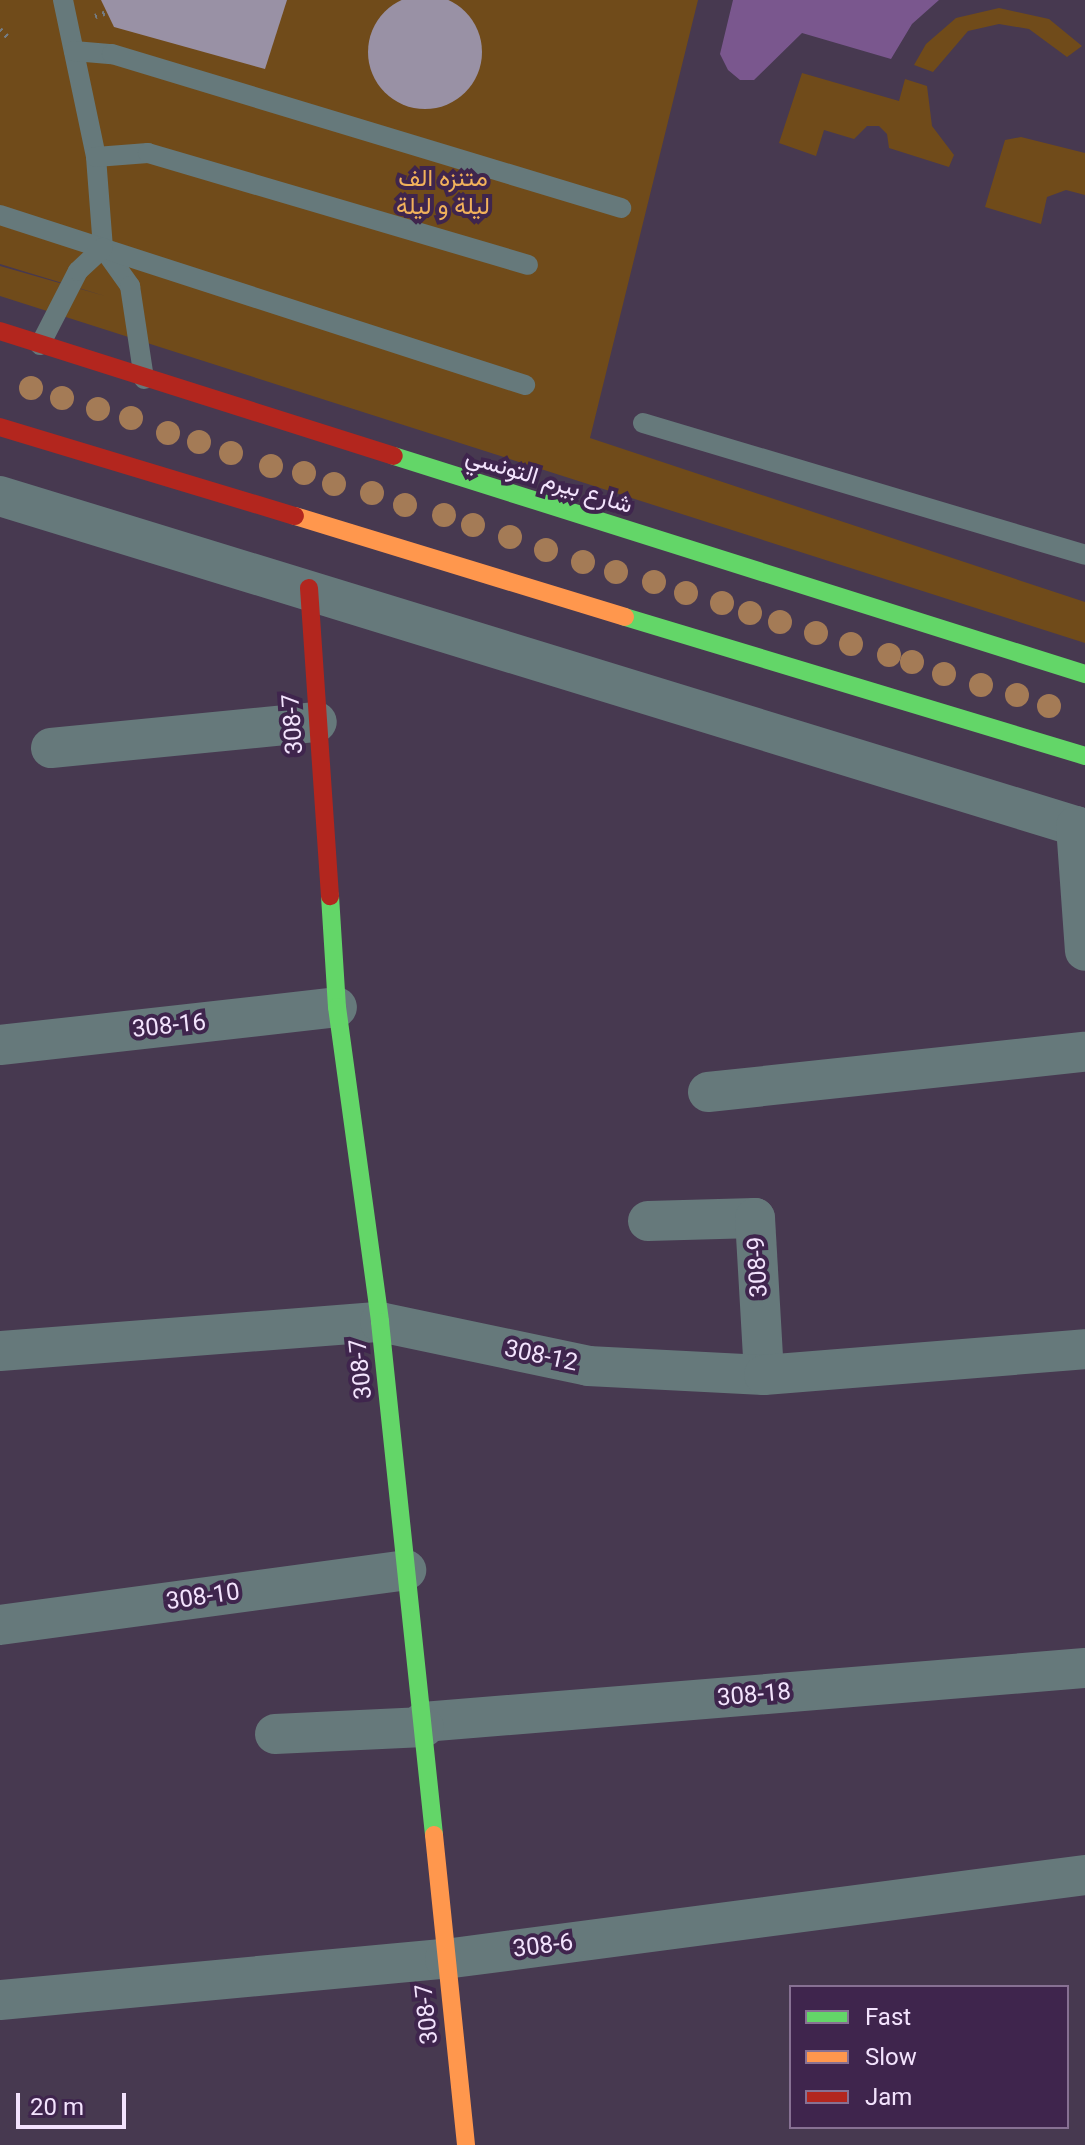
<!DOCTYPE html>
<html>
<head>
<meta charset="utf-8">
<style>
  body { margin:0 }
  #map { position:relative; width:1085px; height:2145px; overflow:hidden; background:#473950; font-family:Roboto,Vazirmatn,sans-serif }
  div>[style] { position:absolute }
  .green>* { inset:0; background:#704b1a }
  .water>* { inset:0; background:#7a578e }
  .building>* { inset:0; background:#9991a5 }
  .round { border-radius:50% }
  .path>* { height:5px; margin-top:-2.5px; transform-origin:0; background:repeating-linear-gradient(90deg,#747b82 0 2px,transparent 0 8px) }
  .lane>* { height:20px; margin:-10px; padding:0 10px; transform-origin:10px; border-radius:10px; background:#66797b }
  .street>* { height:40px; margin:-20px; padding:0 20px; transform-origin:20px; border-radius:20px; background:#66797b }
  .fast>* { height:18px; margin:-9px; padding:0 9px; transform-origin:9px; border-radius:9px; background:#63d668 }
  .slow>* { height:18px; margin:-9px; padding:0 9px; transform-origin:9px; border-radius:9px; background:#ff974d }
  .jam>* { height:18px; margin:-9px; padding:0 9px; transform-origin:9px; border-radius:9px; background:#b3261e }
  .trees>* { width:24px; height:24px; margin:-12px; border-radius:50%; background:#a47b56 }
  span { translate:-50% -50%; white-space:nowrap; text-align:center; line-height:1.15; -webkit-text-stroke:8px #3f254d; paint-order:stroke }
  .park-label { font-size:24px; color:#f1b15b }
  .street-label { font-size:24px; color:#f3e3fd }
  .legend { position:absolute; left:789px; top:1985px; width:280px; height:144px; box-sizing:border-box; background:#3f254d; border:2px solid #877193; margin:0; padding:10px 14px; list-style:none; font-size:24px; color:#f3e3fd }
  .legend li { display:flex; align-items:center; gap:16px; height:40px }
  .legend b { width:40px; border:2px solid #877193 }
  .scale { position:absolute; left:16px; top:2093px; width:110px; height:36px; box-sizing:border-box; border:4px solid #f3e3fd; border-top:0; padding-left:10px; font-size:24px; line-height:28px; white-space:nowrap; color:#f3e3fd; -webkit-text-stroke:6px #3f254d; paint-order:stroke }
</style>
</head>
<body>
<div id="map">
  <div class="green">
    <div style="clip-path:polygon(0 0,698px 0,590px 438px,1085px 602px,1085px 643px,0 296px,0 266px,105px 296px,0 264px)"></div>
    <div style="clip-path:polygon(999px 8px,1049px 19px,1082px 46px,1067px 57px,1029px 29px,999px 24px,968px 31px,933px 72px,914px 65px,926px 44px,956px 18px)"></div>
    <div style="clip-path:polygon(802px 73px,899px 101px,905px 79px,927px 86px,932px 126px,954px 155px,949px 167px,889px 148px,887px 134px,879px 126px,867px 126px,854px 139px,824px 130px,816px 156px,779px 143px)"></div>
    <div style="clip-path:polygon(1021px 137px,1085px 153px,1085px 195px,1066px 190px,1047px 197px,1041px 224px,985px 207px,1005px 140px)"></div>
  </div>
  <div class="water">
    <div style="clip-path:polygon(733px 0,939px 0,912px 24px,891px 59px,802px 33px,754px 80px,740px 80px,728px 70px,720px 54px)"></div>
  </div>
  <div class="building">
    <div class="round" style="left:368px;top:-5px;width:114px;height:114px"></div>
    <div style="clip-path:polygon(101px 0,287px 0,265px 69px,114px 27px)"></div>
  </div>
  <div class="path">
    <div style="left:95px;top:16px;width:13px;rotate:-18deg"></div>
    <div style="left:0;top:29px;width:11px;rotate:45deg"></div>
  </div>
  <div class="lane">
    <div style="left:63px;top:0;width:160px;rotate:78.1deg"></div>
    <div style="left:96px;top:157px;width:91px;rotate:85.6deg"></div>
    <div style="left:103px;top:248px;width:47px;rotate:54.6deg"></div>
    <div style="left:130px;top:286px;width:94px;rotate:81.4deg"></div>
    <div style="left:74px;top:51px;width:38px;rotate:5deg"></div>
    <div style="left:112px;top:54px;width:532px;rotate:16.83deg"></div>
    <div style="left:96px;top:157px;width:52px;rotate:-4.4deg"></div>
    <div style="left:148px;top:153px;width:396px;rotate:16.4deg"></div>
    <div style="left:0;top:215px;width:552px;rotate:17.94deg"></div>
    <div style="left:40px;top:345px;width:83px;rotate:-62.8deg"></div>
    <div style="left:78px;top:271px;width:34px;rotate:-43deg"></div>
    <div style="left:643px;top:423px;width:461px;rotate:16.6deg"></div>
  </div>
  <div class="street">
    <div style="left:0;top:496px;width:1135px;rotate:17.06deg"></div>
    <div style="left:51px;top:748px;width:267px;rotate:-5.6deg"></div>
    <div style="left:1076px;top:826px;width:125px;rotate:85.9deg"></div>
    <div style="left:0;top:1045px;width:339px;rotate:-6.4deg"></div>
    <div style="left:708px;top:1092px;width:379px;rotate:-6.1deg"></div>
    <div style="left:648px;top:1221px;width:107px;rotate:-1.6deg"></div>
    <div style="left:755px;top:1218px;width:157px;rotate:86.7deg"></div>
    <div style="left:0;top:1351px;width:381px;rotate:-4.4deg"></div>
    <div style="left:380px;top:1322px;width:213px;rotate:11.9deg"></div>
    <div style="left:588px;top:1366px;width:176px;rotate:2.9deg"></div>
    <div style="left:764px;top:1375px;width:322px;rotate:-4.6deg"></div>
    <div style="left:0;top:1625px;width:410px;rotate:-7.7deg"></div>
    <div style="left:423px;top:1722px;width:664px;rotate:-4.66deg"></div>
    <div style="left:275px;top:1734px;width:149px;rotate:-2.7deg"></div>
    <div style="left:0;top:2000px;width:447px;rotate:-5.3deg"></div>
    <div style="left:445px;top:1959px;width:645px;rotate:-7.48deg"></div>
  </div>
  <div class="fast">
    <div style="left:394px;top:456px;width:725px;rotate:17.51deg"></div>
    <div style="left:625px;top:617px;width:481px;rotate:16.8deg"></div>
    <div style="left:330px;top:896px;width:111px;rotate:86.4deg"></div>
    <div style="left:337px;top:1007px;width:318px;rotate:82.2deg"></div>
    <div style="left:380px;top:1322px;width:516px;rotate:83.99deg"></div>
  </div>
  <div class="slow">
    <div style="left:295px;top:516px;width:345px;rotate:17deg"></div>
    <div style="left:434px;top:1835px;width:312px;rotate:84.1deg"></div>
  </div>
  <div class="jam">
    <div style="left:0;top:331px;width:413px;rotate:17.6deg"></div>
    <div style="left:0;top:427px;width:308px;rotate:16.8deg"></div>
    <div style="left:309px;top:588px;width:309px;rotate:86.1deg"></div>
  </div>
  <div class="trees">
    <div style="left:31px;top:388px"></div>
    <div style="left:62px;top:398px"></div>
    <div style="left:98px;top:409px"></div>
    <div style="left:131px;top:418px"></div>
    <div style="left:168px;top:433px"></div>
    <div style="left:199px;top:442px"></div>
    <div style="left:231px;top:453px"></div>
    <div style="left:271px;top:466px"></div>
    <div style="left:304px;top:473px"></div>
    <div style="left:334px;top:484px"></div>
    <div style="left:372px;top:493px"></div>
    <div style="left:405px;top:505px"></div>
    <div style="left:444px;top:515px"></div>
    <div style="left:473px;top:525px"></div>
    <div style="left:510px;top:537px"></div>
    <div style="left:546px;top:550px"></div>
    <div style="left:583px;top:562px"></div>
    <div style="left:616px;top:572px"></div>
    <div style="left:654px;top:582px"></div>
    <div style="left:686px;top:593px"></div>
    <div style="left:722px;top:603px"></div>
    <div style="left:750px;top:613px"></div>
    <div style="left:780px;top:622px"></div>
    <div style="left:816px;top:633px"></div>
    <div style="left:851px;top:644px"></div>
    <div style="left:889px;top:655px"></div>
    <div style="left:912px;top:662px"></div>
    <div style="left:944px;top:674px"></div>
    <div style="left:981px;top:685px"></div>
    <div style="left:1017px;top:695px"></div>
    <div style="left:1049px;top:706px"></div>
  </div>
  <div class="park-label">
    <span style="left:443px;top:193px">متنزه الف<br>ليلة و ليلة</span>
  </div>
  <div class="street-label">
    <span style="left:549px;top:481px;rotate:17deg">شارع بيرم التونسي</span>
    <span style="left:293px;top:724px;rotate:-94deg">308-7</span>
    <span style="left:169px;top:1026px;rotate:-6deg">308-16</span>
    <span style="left:758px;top:1267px;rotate:-93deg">308-9</span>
    <span style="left:541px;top:1356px;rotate:12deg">308-12</span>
    <span style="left:361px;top:1369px;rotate:-96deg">308-7</span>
    <span style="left:203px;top:1597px;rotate:-8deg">308-10</span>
    <span style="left:754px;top:1695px;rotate:-5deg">308-18</span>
    <span style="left:543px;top:1946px;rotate:-7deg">308-6</span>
    <span style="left:427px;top:2014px;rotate:-96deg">308-7</span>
  </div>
  <ul class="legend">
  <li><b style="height:10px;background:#63d668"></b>Fast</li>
  <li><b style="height:10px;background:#ff974d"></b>Slow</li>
  <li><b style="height:10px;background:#b3261e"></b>Jam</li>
  </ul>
  <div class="scale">20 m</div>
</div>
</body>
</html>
